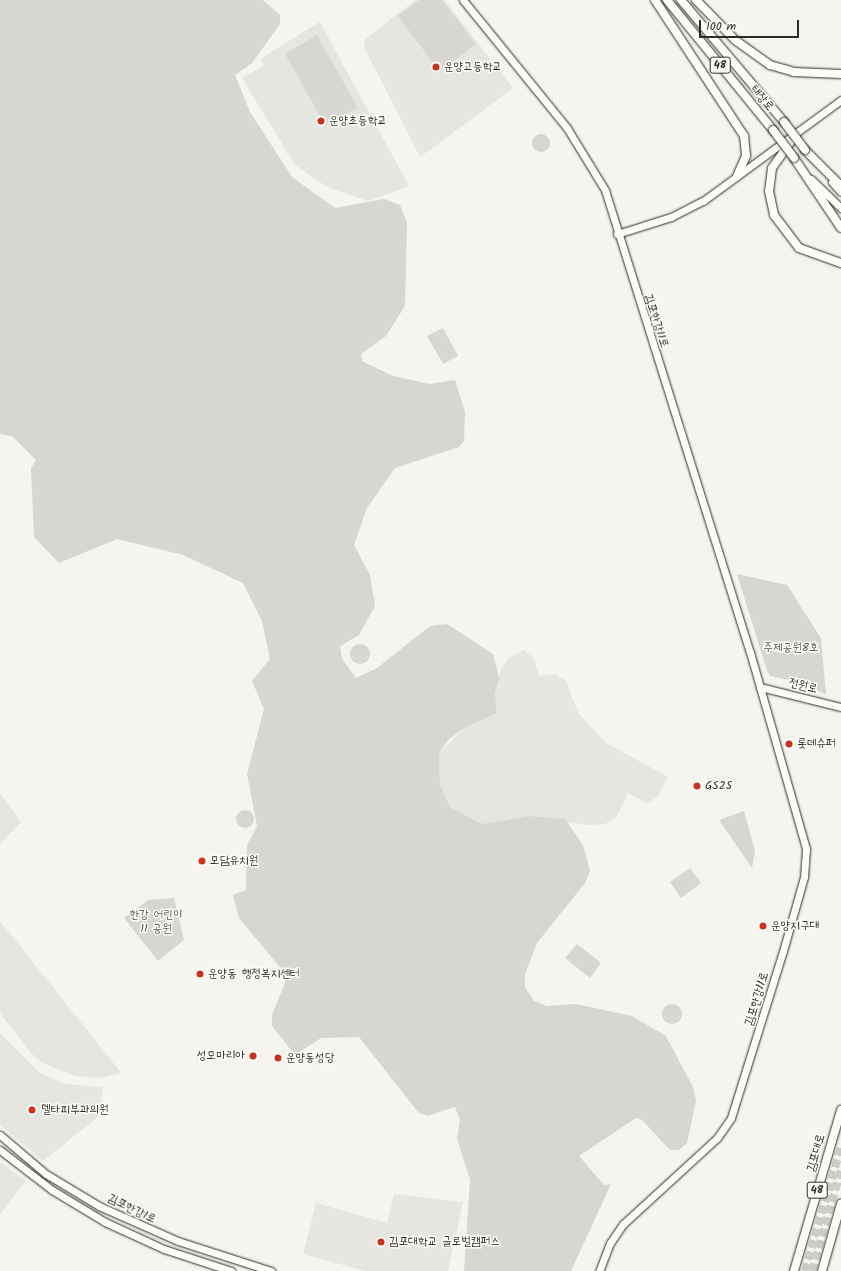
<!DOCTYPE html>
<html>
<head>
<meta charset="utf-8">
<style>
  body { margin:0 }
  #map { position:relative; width:841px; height:1271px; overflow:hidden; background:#f5f4ef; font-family:Kalam,"Poor Story",sans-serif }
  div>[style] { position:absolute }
  .built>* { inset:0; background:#e6e5e0 }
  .green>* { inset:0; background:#d7d6d2 }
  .round { border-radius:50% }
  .primary-tunnel>* { height:8px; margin-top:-4px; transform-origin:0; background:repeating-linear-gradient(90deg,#cdccc8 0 8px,transparent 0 12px) }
  .roads { filter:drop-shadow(0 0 1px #2b2b2b) drop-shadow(0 0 1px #2b2b2b) }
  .secondary>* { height:7px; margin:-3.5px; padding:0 3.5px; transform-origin:3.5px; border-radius:3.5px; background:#fdfcf7 }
  .primary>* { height:8px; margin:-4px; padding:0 4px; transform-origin:4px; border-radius:4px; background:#fdfcf7 }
  .bridges { filter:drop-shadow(0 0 1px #2b2b2b) drop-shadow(0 0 1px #2b2b2b) }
  .primary-bridge>* { height:8px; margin:-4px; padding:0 4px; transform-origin:4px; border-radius:4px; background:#fdfcf7 }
  .dots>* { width:11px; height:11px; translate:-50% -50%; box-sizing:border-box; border:2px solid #fdfcf7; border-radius:50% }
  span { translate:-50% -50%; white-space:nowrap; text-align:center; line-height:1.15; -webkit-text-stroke:3px #fdfcf7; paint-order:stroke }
  .shield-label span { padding:1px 3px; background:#fdfcf7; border:1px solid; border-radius:3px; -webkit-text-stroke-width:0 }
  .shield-label { font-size:11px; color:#2b2b2b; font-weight:700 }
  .poi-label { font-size:12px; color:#2b2b2b }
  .left { translate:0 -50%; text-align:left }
  .right { translate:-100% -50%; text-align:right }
  .street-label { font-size:12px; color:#2b2b2b }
  .park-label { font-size:12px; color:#565655 }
  .scale { position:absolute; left:699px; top:20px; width:100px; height:18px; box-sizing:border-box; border:2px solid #2b2b2b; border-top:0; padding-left:5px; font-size:12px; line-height:14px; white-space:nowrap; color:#2b2b2b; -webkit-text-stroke:3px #fdfcf7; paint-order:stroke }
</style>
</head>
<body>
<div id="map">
  <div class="built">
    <div style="clip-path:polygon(416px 0,444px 0,513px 88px,420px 157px,364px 47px,365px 39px)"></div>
    <div style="clip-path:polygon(320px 22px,409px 186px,368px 201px,327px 187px,295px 165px,242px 78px,264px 66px,260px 59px)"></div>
    <div style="clip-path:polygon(524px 650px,534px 659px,539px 676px,556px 674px,566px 681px,578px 713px,606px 743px,668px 777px,659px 795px,648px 804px,628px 793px,617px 816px,605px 824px,587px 825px,528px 816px,482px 824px,450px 807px,440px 785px,439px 753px,466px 727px,497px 713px,495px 694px,500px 672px,508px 658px)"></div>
    <div style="clip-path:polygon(0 793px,21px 822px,0 844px)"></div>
    <div style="clip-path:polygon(0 921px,119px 1070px,121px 1073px,99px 1078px,75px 1076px,43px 1063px,31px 1053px,0 1013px)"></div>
    <div style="clip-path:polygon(0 1033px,40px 1073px,66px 1084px,103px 1087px,98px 1117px,43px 1161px,0 1125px)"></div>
    <div style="clip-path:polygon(0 1162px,26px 1181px,0 1214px)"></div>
    <div style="clip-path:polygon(394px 1194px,463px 1202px,448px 1271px,365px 1271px,303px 1254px,316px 1203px,387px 1223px)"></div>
  </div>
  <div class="green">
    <div style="clip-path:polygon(0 0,263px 0,280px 15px,280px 24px,252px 63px,235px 75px,250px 112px,292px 177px,335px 208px,384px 199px,400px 205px,407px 223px,405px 306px,386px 336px,361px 354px,362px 361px,393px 376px,429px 384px,455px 380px,465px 412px,464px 441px,459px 447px,395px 468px,367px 508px,354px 545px,370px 575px,375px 606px,359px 635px,340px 646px,342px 659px,356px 678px,377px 668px,430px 626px,447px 624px,493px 654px,499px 677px,495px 694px,497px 713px,466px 727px,448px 740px,439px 753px,440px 785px,450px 807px,482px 824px,528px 816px,565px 819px,583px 845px,590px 871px,585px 883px,537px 943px,525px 974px,525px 987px,534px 1001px,547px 1006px,576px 1004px,632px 1016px,666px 1036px,693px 1087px,696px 1101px,687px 1143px,679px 1150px,670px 1150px,642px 1120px,636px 1118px,579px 1156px,604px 1185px,611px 1184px,571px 1271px,464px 1271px,470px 1180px,457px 1139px,460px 1120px,455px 1107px,427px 1116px,418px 1112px,359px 1037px,321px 1038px,295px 1055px,272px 1026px,272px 1015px,285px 983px,284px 972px,239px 918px,233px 895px,246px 890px,247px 845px,257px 826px,247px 774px,264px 709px,252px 681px,270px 659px,262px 621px,243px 583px,183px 555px,117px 539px,59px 563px,34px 537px,31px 468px,36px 460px,12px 436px,0 434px)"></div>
    <div style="clip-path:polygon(419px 0,442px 0,476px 44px,443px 69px,437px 68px,398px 16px)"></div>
    <div style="clip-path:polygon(317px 35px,358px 108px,325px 125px,285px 54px)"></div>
    <div class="round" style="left:532px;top:134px;width:18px;height:18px"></div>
    <div style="clip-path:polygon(443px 328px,458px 356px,443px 364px,427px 336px)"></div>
    <div style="clip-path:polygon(737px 574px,787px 585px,821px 638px,826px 695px,803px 683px,770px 676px,767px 671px)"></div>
    <div class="round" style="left:350px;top:644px;width:20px;height:20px"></div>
    <div class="round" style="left:236px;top:810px;width:18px;height:18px"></div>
    <div style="clip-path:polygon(744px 811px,755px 851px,752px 868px,719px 820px)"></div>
    <div style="clip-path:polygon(690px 868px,701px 883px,681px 898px,670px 882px)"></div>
    <div style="clip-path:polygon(174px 898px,184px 940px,158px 961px,124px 918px,148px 900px)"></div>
    <div style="clip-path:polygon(577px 944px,601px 963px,590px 978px,565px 958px)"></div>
    <div class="round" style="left:662px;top:1004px;width:20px;height:20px"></div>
  </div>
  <div class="primary-tunnel">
    <div style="left:805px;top:1271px;width:129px;rotate:-73.8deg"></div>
    <div style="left:812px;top:1271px;width:105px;rotate:-74deg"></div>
  </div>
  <div class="roads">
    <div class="secondary">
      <div style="left:463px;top:0;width:165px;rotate:50.9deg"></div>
      <div style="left:567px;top:128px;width:73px;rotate:58.5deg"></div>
      <div style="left:605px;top:190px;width:484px;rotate:72.6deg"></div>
      <div style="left:750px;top:652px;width:205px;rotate:74.1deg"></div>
      <div style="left:806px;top:849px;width:28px;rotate:94deg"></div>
      <div style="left:804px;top:877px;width:77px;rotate:105.8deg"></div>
      <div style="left:783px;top:951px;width:175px;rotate:107.3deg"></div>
      <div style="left:731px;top:1118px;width:24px;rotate:125deg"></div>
      <div style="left:717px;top:1138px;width:127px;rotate:137.5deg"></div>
      <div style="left:623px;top:1224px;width:23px;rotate:124deg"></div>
      <div style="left:610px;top:1243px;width:30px;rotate:111deg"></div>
      <div style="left:811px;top:179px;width:42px;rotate:44deg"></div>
      <div style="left:832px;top:182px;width:13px;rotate:48deg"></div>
      <div style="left:617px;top:234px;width:57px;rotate:-17.5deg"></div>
      <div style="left:671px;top:217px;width:36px;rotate:-27deg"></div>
      <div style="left:703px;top:201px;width:171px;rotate:-36.2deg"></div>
      <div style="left:760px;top:687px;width:83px;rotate:13.9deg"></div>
      <div style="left:0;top:1135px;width:60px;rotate:40.3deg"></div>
      <div style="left:46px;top:1174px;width:62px;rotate:31.1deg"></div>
      <div style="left:99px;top:1206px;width:86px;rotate:23.9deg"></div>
      <div style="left:178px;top:1241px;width:98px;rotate:17.9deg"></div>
      <div style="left:0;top:1150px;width:66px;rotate:37.6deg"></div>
      <div style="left:52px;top:1190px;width:62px;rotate:31.1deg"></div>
      <div style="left:105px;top:1222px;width:65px;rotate:24.6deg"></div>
      <div style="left:164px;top:1249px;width:71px;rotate:18.2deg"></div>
    </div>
    <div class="primary">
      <div style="left:655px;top:0;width:163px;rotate:56.8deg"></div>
      <div style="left:744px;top:136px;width:20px;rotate:84deg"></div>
      <div style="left:746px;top:156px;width:22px;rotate:114deg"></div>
      <div style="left:667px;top:0;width:168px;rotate:50.8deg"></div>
      <div style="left:681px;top:0;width:160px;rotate:49.8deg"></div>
      <div style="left:696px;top:0;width:56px;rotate:45.7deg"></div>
      <div style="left:735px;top:40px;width:43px;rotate:35.5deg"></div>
      <div style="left:770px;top:65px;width:25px;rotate:16deg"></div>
      <div style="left:794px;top:72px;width:47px;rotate:2.4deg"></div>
      <div style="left:797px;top:133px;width:43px;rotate:125.5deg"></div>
      <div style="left:772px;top:168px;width:23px;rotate:97deg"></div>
      <div style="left:769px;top:191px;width:25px;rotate:78deg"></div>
      <div style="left:774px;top:215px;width:41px;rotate:52.9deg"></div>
      <div style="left:799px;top:248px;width:45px;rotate:19.7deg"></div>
      <div style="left:805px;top:150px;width:51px;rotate:45deg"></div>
      <div style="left:794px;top:158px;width:84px;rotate:56.1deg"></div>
      <div style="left:794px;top:1271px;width:168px;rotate:-73.7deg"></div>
      <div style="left:822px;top:1271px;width:70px;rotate:-74.2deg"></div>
    </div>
  </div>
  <div class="bridges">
    <div class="primary-bridge">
      <div style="left:784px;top:122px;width:35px;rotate:53deg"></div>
      <div style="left:773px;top:130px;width:35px;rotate:53deg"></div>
    </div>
  </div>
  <div class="dots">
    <div style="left:436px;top:67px;background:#c8321e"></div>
    <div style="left:321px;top:121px;background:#c8321e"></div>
    <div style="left:789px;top:744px;background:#c8321e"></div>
    <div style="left:697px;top:786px;background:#c8321e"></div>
    <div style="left:202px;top:861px;background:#c8321e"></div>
    <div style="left:763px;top:926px;background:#c8321e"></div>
    <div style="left:200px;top:974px;background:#c8321e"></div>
    <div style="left:253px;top:1056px;background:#c8321e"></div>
    <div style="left:278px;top:1058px;background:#c8321e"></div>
    <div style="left:32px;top:1110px;background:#c8321e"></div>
    <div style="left:381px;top:1242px;background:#c8321e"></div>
  </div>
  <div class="shield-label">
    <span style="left:720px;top:65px">48</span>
    <span style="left:817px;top:1190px">48</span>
  </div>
  <div class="poi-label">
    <span class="left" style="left:444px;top:67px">운양고등학교</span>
    <span class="left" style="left:329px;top:121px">운양초등학교</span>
    <span class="left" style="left:797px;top:744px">롯데슈퍼</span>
    <span class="left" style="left:705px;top:786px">GS25</span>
    <span class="left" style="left:210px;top:861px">모담유치원</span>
    <span class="left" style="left:771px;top:926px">운양지구대</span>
    <span class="left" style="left:208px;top:974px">운양동 행정복지센터</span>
    <span class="right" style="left:245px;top:1056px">성모마리아</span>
    <span class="left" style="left:286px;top:1058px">운양동성당</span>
    <span class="left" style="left:41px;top:1110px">델타피부과의원</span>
    <span class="left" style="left:389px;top:1242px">김포대학교 글로벌캠퍼스</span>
  </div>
  <div class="street-label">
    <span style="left:762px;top:98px;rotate:51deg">태장로</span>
    <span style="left:656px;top:321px;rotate:72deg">김포한강11로</span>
    <span style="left:803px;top:686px;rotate:14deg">전원로</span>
    <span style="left:757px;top:999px;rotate:-73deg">김포한강11로</span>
    <span style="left:816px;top:1153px;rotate:-74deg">김포대로</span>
    <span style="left:132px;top:1209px;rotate:26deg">김포한강1로</span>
  </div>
  <div class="park-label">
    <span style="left:791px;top:648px">주제공원8호</span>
    <span style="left:156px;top:922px">한강 어린이<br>11 공원</span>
  </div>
  <div class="scale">100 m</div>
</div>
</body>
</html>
